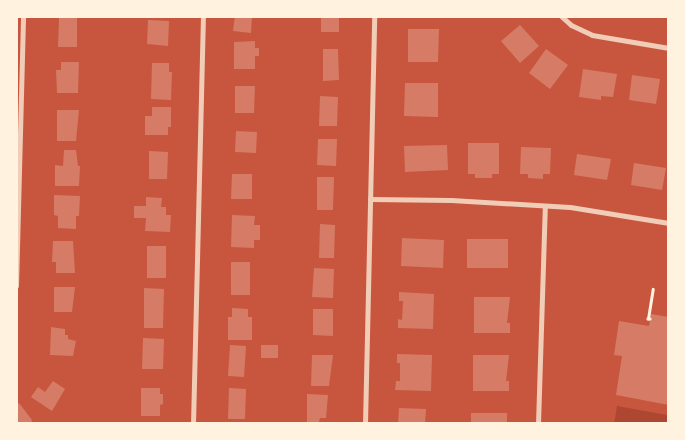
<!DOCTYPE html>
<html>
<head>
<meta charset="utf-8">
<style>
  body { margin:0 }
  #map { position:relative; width:685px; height:440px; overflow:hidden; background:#c8553d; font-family:"Varela Round",sans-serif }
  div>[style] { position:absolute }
  .green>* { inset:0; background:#ae4732 }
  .building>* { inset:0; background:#d67c66 }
  .path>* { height:2.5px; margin:-1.25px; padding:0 1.25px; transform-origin:1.25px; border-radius:1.25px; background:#fff3e0 }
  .minor>* { height:5px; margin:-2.5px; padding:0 2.5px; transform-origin:2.5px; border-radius:2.5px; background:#f1ccb7 }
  span { translate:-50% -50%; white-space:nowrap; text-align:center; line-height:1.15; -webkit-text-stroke:4px #fff3e0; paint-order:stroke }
  .frame { position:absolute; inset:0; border:18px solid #fff3e0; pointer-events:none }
</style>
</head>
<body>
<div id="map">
  <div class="green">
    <div style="clip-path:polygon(617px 406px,667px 415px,669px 410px,669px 424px,614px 424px)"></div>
  </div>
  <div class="building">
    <div style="clip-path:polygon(235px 16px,252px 16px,251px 33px,233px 31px)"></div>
    <div style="clip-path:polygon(321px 16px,339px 16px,339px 32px,321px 32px)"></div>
    <div style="clip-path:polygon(59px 18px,77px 18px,77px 47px,58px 47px)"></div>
    <div style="clip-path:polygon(148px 20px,169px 21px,168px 46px,147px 44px)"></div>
    <div style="clip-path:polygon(520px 25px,539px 46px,520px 63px,501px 41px)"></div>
    <div style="clip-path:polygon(408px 29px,439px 29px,438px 62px,408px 62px)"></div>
    <div style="clip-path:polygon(255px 41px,255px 48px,259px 48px,259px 56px,255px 56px,255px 69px,234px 69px,234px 42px)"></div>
    <div style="clip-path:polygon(323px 49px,338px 49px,339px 80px,323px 81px)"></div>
    <div style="clip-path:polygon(546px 49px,568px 65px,550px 89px,529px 73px)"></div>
    <div style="clip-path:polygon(61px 62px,79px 62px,78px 93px,57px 93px,56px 70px,61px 70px)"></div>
    <div style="clip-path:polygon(152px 63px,169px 63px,169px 72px,172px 72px,171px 100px,151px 99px)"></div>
    <div style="clip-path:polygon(583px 69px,617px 74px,613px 97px,601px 96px,601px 100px,579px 97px)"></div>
    <div style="clip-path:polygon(632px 75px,660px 79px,656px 104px,629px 100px)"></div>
    <div style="clip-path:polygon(405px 83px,438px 83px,438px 117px,404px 116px)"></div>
    <div style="clip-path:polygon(235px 86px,255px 86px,254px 113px,235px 113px)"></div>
    <div style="clip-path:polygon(320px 96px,338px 97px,337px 126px,319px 126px)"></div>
    <div style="clip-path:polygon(152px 107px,171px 107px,171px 127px,168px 127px,168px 135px,145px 135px,145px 116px,152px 116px)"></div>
    <div style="clip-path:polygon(57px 110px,79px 110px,76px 141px,57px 141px)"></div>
    <div style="clip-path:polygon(236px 131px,257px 132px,256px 153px,235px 152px)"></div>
    <div style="clip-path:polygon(318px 139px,337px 139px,336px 166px,317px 165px)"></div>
    <div style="clip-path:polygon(468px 143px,499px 143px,499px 174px,492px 174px,492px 178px,475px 178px,475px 174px,468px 174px)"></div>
    <div style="clip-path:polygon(447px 145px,448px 170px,405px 172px,404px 146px)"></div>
    <div style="clip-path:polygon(521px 147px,551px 148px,550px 174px,543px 174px,543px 179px,528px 178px,528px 174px,520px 174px)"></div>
    <div style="clip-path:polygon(64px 150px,76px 150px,78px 166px,80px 166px,79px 186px,55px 186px,55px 165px,63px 166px)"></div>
    <div style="clip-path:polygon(149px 151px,168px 152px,167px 179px,149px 179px)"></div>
    <div style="clip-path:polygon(577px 154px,611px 159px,607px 180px,574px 175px)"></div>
    <div style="clip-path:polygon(634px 163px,666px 168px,662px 190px,631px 185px)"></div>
    <div style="clip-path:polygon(232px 174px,252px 174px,252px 199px,231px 199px)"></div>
    <div style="clip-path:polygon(317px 177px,334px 177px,333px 210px,317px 210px)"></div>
    <div style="clip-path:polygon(54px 195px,80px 196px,79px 216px,76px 216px,76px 229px,58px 228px,58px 216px,54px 215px)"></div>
    <div style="clip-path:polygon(146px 197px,162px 198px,161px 207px,166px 207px,166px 215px,171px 215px,170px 232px,145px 231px,146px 218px,134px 218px,134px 206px,146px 206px)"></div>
    <div style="clip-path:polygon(232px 215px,255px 216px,254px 225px,260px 225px,260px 240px,254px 240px,254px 248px,231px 247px)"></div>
    <div style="clip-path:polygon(320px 224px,335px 225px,334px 258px,319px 258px)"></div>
    <div style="clip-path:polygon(402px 238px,444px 240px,443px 268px,401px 266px)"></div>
    <div style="clip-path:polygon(467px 239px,508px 239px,508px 268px,467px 268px)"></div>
    <div style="clip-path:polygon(53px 241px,73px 241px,75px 273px,56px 273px,56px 262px,52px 262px)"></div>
    <div style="clip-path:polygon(147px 246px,166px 246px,166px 278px,147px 278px)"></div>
    <div style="clip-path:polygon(231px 262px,250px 262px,250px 295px,231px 295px)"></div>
    <div style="clip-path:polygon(314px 268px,334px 269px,333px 298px,312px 297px)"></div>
    <div style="clip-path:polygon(54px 287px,75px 287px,72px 312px,54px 312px)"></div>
    <div style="clip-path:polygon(144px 288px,164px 289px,163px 328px,144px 328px)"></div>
    <div style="clip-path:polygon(399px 292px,434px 294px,433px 329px,398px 328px,398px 319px,402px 320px,403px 301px,399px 301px)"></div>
    <div style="clip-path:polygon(474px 297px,510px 297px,507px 323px,510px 323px,510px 333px,474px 333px)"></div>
    <div style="clip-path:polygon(232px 308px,248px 309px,248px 317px,252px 317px,252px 340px,228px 340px,228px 317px,232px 317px)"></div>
    <div style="clip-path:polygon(313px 309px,333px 309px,333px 336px,313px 335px)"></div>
    <div style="clip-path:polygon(651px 314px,669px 317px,669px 405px,616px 395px,622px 356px,614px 355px,619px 321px,649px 326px)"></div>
    <div style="clip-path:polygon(51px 327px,65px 329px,65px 335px,68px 335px,68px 339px,76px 341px,73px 356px,50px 355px)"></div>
    <div style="clip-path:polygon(143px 338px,164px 339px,163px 369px,142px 369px)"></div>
    <div style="clip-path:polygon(230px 345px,246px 346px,244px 377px,228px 376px)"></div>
    <div style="clip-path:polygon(261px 345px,278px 345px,278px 358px,261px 358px)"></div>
    <div style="clip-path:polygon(397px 354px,432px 355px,431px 391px,395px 390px,396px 381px,400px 381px,400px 363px,397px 363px)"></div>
    <div style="clip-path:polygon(312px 355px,333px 355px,329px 386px,311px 386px)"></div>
    <div style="clip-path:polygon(473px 355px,509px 355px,506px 381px,509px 381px,509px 391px,473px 391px)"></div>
    <div style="clip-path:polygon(53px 381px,65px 389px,52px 411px,31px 397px,38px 387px,45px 392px)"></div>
    <div style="clip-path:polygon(141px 388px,160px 388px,160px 394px,163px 394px,163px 404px,160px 405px,160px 416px,141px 416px)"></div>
    <div style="clip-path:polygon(229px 388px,246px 389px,245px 419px,228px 419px)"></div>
    <div style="clip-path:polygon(307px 394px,328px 395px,326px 418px,320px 418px,319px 422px,307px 422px)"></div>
    <div style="clip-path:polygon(19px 403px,32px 420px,31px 424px,16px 424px,16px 405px)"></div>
    <div style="clip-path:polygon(399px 408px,426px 409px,425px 424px,398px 424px)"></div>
    <div style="clip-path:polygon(471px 413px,507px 413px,507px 423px,471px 424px)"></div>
  </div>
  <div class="path">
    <div style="left:650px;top:319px;width:2px;rotate:180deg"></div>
    <div style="left:648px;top:319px;width:30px;rotate:-81deg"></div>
  </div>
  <div class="minor">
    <div style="left:561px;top:16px;width:13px;rotate:42deg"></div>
    <div style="left:571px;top:25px;width:23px;rotate:25deg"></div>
    <div style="left:592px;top:35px;width:78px;rotate:9.6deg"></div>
    <div style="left:370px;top:199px;width:81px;rotate:0.7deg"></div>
    <div style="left:451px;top:200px;width:119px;rotate:3.4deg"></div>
    <div style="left:570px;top:207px;width:100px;rotate:9.2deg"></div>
    <div style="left:16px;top:286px;width:270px;rotate:-88.5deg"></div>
    <div style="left:193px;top:424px;width:408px;rotate:-88.6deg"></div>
    <div style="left:365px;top:424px;width:408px;rotate:-88.7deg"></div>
    <div style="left:538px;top:424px;width:218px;rotate:-88.2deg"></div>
  </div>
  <div class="frame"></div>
</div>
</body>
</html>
